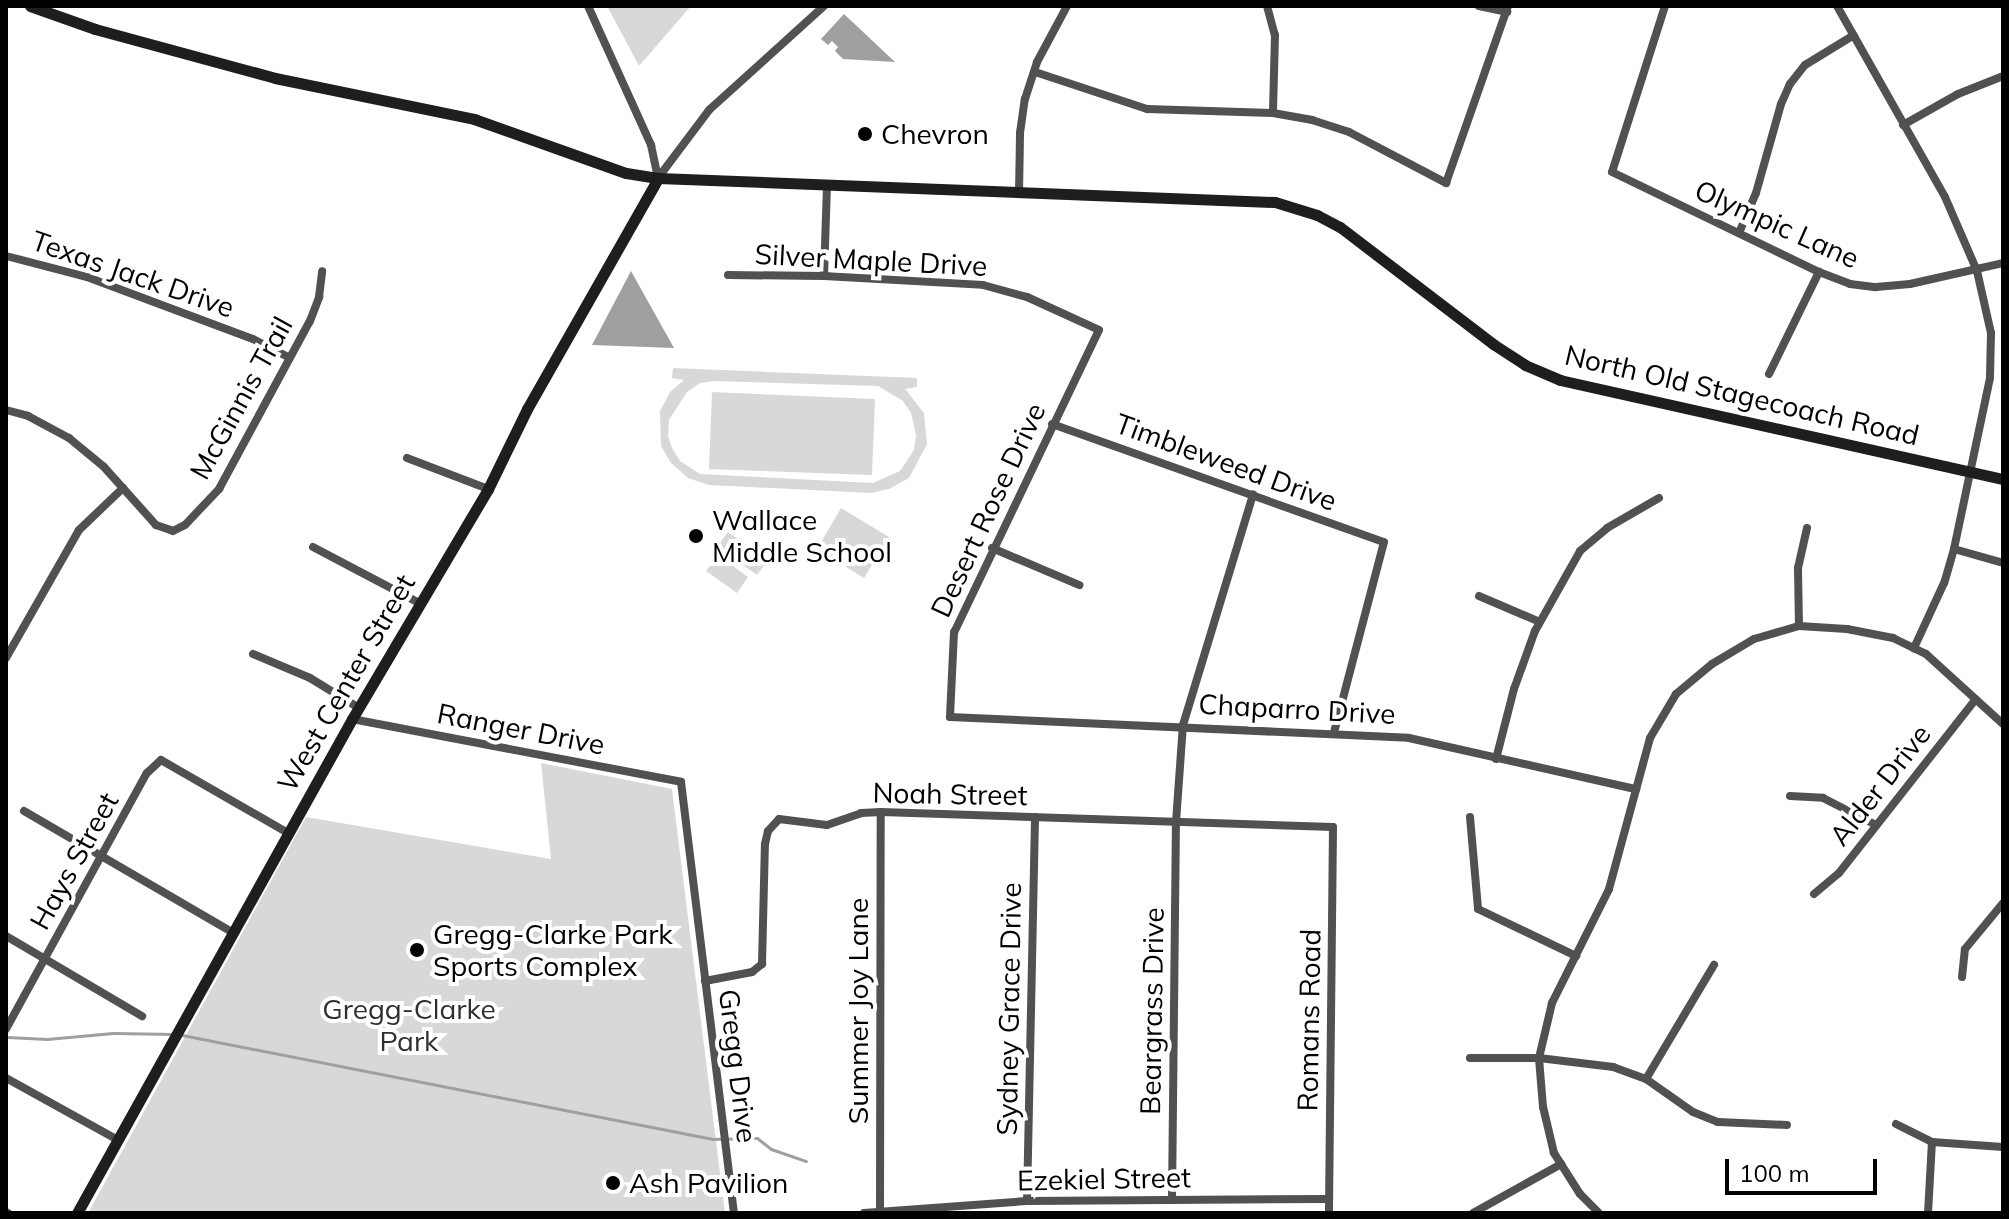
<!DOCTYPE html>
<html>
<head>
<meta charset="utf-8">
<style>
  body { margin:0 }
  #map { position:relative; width:2009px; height:1219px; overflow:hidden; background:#fff; font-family:Mulish,sans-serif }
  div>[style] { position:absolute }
  .green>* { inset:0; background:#d8d8d8 }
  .water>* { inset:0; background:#9f9f9f }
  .stream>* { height:3px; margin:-1.5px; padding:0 1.5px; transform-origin:1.5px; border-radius:1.5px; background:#9f9f9f }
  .street>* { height:8px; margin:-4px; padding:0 4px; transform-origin:4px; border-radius:4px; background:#515151 }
  .secondary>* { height:11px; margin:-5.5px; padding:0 5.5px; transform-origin:5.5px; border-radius:5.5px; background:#1e1e1e }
  .dots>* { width:22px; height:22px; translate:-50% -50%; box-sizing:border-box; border:4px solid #fff; border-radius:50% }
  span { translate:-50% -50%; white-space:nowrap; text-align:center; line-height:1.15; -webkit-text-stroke:8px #fff; paint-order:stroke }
  .poi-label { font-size:28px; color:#000 }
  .left { translate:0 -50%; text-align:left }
  .street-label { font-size:28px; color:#000 }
  .park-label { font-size:28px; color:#2f2f2f }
  .frame { position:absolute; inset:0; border:8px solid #000; pointer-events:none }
  .scale { position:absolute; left:1725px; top:1159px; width:152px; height:36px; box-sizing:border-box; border:4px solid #000; border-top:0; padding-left:10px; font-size:24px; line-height:28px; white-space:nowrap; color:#000; -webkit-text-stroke:6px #fff; paint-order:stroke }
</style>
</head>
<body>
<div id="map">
  <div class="green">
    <div style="clip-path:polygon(607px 6px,691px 6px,639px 66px)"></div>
    <div style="clip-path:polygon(evenodd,673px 368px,917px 378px,917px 387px,905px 389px,924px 413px,927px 444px,909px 478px,889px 489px,871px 493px,709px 485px,688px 478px,671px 463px,661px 446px,660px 411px,670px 392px,684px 380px,672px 378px,673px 368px,716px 381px,878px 386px,903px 401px,911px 413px,916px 435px,914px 450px,900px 471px,873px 483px,700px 474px,680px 461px,672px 448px,668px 436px,669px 420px,687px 392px,700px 383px,716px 381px)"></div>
    <div style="clip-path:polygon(712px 392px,875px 399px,872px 475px,709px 469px)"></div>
    <div style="clip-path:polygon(841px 508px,889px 537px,864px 578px,817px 549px)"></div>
    <div style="clip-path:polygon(728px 532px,768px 560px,757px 575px,717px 547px)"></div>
    <div style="clip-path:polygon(718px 555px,748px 577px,737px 593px,706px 571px)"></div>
    <div style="clip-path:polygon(541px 763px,672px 789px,725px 1213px,88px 1213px,306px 817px,551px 859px)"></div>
  </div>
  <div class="water">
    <div style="clip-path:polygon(844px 14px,895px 62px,843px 59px,835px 51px,838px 47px,832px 41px,828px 45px,821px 39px)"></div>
    <div style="clip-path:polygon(631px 271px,674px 348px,592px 345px)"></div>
  </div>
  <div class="stream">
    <div style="left:182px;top:1035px;width:515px;rotate:11.09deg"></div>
    <div style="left:687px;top:1134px;width:25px;rotate:11deg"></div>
    <div style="left:712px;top:1139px;width:45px;rotate:-1.3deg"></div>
    <div style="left:757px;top:1138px;width:18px;rotate:38deg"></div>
    <div style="left:771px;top:1149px;width:37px;rotate:19deg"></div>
    <div style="left:7px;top:1037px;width:40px;rotate:2.9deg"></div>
    <div style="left:47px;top:1039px;width:66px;rotate:-5.2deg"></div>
    <div style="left:113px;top:1033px;width:61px;rotate:0.9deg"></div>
  </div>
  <div class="street">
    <div style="left:588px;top:6px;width:153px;rotate:65.6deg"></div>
    <div style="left:651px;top:145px;width:34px;rotate:78deg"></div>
    <div style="left:1267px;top:6px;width:30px;rotate:75deg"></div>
    <div style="left:1275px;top:35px;width:78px;rotate:91.5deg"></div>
    <div style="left:1479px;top:6px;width:29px;rotate:12deg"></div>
    <div style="left:1665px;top:6px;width:174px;rotate:107.7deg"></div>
    <div style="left:1612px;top:172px;width:230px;rotate:25.8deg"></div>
    <div style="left:1819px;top:272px;width:33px;rotate:21deg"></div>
    <div style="left:1850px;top:284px;width:26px;rotate:7deg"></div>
    <div style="left:1876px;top:287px;width:34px;rotate:-5deg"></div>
    <div style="left:1910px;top:284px;width:95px;rotate:-12.7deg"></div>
    <div style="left:1837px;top:6px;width:219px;rotate:60.5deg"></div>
    <div style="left:1945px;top:197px;width:81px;rotate:66.6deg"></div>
    <div style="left:1977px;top:271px;width:64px;rotate:77.3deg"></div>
    <div style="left:1991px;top:333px;width:45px;rotate:91.3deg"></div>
    <div style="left:1990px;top:378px;width:175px;rotate:101.9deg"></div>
    <div style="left:1954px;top:549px;width:35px;rotate:106deg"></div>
    <div style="left:1944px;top:583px;width:72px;rotate:114.8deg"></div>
    <div style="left:1035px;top:72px;width:118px;rotate:18.3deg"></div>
    <div style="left:1147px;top:109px;width:126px;rotate:1.8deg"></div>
    <div style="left:1273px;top:113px;width:40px;rotate:10deg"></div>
    <div style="left:1312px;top:120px;width:39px;rotate:18deg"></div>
    <div style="left:1349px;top:132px;width:110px;rotate:27.7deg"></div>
    <div style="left:1446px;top:183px;width:188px;rotate:-70.7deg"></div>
    <div style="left:1903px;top:125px;width:63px;rotate:-29.4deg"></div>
    <div style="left:1958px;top:94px;width:48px;rotate:-21.8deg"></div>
    <div style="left:658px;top:178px;width:85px;rotate:-53.1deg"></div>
    <div style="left:709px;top:110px;width:155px;rotate:-42.1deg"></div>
    <div style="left:1019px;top:193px;width:60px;rotate:-89deg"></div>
    <div style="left:1020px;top:133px;width:34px;rotate:-82deg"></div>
    <div style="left:1025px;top:99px;width:39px;rotate:-72deg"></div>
    <div style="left:1037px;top:62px;width:64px;rotate:-61.8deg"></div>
    <div style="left:1739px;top:233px;width:43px;rotate:-67deg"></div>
    <div style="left:1756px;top:193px;width:92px;rotate:-74.3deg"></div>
    <div style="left:1781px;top:104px;width:22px;rotate:-66deg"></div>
    <div style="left:1790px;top:84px;width:24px;rotate:-52deg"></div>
    <div style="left:1805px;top:65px;width:57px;rotate:-31.5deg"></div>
    <div style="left:6px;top:256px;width:84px;rotate:14.5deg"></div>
    <div style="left:87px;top:277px;width:177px;rotate:20.5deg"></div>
    <div style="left:253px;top:339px;width:39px;rotate:27deg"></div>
    <div style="left:728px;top:275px;width:96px;rotate:0.6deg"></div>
    <div style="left:824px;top:276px;width:159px;rotate:3.2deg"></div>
    <div style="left:983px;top:285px;width:46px;rotate:15.3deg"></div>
    <div style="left:1027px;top:297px;width:79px;rotate:24.6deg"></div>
    <div style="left:1099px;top:330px;width:335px;rotate:115.6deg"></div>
    <div style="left:954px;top:632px;width:85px;rotate:92.7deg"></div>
    <div style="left:950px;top:717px;width:459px;rotate:2.6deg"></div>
    <div style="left:1409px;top:738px;width:233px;rotate:12.7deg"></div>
    <div style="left:824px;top:276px;width:91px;rotate:-88.1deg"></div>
    <div style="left:1769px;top:374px;width:114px;rotate:-63.9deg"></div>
    <div style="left:6px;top:410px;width:23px;rotate:15deg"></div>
    <div style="left:28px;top:416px;width:47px;rotate:28.2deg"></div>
    <div style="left:69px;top:438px;width:45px;rotate:39.6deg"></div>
    <div style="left:104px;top:467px;width:78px;rotate:48.1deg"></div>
    <div style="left:156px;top:525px;width:18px;rotate:19deg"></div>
    <div style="left:173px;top:531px;width:13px;rotate:-27deg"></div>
    <div style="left:185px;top:525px;width:50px;rotate:-46.6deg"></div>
    <div style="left:219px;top:489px;width:191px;rotate:-61.6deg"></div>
    <div style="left:310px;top:321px;width:26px;rotate:-69deg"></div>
    <div style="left:319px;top:297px;width:26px;rotate:-83deg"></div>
    <div style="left:1052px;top:424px;width:352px;rotate:19.6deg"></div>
    <div style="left:1384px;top:542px;width:196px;rotate:104.7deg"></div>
    <div style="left:407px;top:458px;width:87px;rotate:20.9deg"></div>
    <div style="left:313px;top:547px;width:122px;rotate:27.8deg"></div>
    <div style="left:992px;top:548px;width:95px;rotate:23deg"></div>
    <div style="left:1954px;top:549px;width:51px;rotate:15.9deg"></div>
    <div style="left:1479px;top:596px;width:66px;rotate:23.1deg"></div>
    <div style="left:1799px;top:626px;width:58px;rotate:-91deg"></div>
    <div style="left:1798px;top:568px;width:41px;rotate:-77.3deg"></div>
    <div style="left:253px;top:654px;width:62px;rotate:22.8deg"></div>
    <div style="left:310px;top:678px;width:57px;rotate:31.5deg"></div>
    <div style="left:6px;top:658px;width:147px;rotate:-60.3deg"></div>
    <div style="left:79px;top:530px;width:61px;rotate:-43.7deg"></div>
    <div style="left:352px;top:719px;width:335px;rotate:10.8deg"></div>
    <div style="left:681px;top:782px;width:434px;rotate:83deg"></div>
    <div style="left:1496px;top:759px;width:72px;rotate:-75.6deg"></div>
    <div style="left:1514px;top:689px;width:62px;rotate:-70.1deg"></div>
    <div style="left:1535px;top:631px;width:92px;rotate:-60.6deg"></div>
    <div style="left:1580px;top:551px;width:35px;rotate:-40deg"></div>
    <div style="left:1607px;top:528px;width:60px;rotate:-30deg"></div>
    <div style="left:1790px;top:796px;width:33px;rotate:3deg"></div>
    <div style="left:1823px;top:798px;width:59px;rotate:27deg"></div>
    <div style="left:24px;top:811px;width:241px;rotate:30.2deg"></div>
    <div style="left:1470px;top:817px;width:92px;rotate:85deg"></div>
    <div style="left:1478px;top:909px;width:109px;rotate:25.6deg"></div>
    <div style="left:1814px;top:894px;width:33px;rotate:-40deg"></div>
    <div style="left:1839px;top:873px;width:221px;rotate:-51.8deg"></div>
    <div style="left:6px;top:936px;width:158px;rotate:30.5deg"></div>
    <div style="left:1962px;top:977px;width:28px;rotate:-84deg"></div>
    <div style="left:1965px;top:949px;width:60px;rotate:-50.4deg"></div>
    <div style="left:705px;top:981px;width:48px;rotate:-10.8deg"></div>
    <div style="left:752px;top:972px;width:13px;rotate:-39deg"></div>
    <div style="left:762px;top:964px;width:120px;rotate:-88.6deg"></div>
    <div style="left:765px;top:844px;width:13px;rotate:-77deg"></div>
    <div style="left:768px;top:831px;width:16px;rotate:-47deg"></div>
    <div style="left:779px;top:819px;width:48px;rotate:7.1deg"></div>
    <div style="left:827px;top:825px;width:36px;rotate:-19deg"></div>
    <div style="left:861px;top:813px;width:20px;rotate:-3deg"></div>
    <div style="left:881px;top:812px;width:452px;rotate:1.9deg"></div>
    <div style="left:1333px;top:827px;width:386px;rotate:90.6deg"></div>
    <div style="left:6px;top:1029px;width:292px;rotate:-61.2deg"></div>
    <div style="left:147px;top:773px;width:19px;rotate:-43deg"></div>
    <div style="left:161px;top:760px;width:146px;rotate:29.9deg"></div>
    <div style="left:1470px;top:1058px;width:69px"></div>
    <div style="left:1539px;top:1058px;width:75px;rotate:6.9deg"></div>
    <div style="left:1613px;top:1067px;width:35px;rotate:20deg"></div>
    <div style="left:1646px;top:1079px;width:57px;rotate:35.1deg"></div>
    <div style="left:1693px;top:1112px;width:27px;rotate:22deg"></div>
    <div style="left:1718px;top:1122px;width:69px;rotate:2.5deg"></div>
    <div style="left:6px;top:1078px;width:128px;rotate:29deg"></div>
    <div style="left:1646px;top:1079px;width:133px;rotate:-59.2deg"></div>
    <div style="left:1896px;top:1124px;width:40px;rotate:26.6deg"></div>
    <div style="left:1932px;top:1142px;width:71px;rotate:4deg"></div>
    <div style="left:1172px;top:1200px;width:378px;rotate:-89.4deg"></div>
    <div style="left:1176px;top:822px;width:97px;rotate:-85.9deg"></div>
    <div style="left:1183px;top:725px;width:241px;rotate:-73.1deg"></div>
    <div style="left:1027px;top:1201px;width:384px;rotate:-88.8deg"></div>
    <div style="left:880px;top:1210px;width:398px;rotate:-89.9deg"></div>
    <div style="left:6px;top:1212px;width:2px;rotate:27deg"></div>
    <div style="left:864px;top:1213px;width:163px;rotate:-4.2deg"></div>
    <div style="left:1027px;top:1201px;width:302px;rotate:-0.4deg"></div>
    <div style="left:1473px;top:1213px;width:101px;rotate:-29.1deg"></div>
    <div style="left:1599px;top:1213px;width:27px;rotate:-135deg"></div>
    <div style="left:1580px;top:1194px;width:49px;rotate:-122.4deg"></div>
    <div style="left:1554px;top:1153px;width:47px;rotate:-103.4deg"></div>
    <div style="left:1543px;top:1107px;width:49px;rotate:-94.7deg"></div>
    <div style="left:1539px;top:1058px;width:57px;rotate:-76.7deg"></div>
    <div style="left:1552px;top:1003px;width:127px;rotate:-63.4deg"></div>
    <div style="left:1609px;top:889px;width:156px;rotate:-74.8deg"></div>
    <div style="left:1650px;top:738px;width:51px;rotate:-59.4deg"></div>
    <div style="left:1676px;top:694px;width:47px;rotate:-39.8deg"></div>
    <div style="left:1712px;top:664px;width:49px;rotate:-30.8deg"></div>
    <div style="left:1754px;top:639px;width:47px;rotate:-16.1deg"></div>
    <div style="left:1799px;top:626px;width:48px;rotate:3.6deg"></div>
    <div style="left:1847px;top:629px;width:47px;rotate:11.1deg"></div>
    <div style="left:1893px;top:638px;width:37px;rotate:26deg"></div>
    <div style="left:1926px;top:654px;width:104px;rotate:42.3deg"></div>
    <div style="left:1928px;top:1213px;width:71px;rotate:-86.8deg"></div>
  </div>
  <div class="secondary">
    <div style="left:30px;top:6px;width:69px;rotate:19.5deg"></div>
    <div style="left:95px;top:29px;width:187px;rotate:15.2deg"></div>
    <div style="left:275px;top:78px;width:203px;rotate:11.6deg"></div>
    <div style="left:474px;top:119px;width:161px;rotate:19.6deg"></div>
    <div style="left:626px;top:173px;width:32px;rotate:9deg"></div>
    <div style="left:658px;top:178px;width:617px;rotate:2.23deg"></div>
    <div style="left:1275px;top:202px;width:44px;rotate:17.2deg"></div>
    <div style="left:1317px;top:215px;width:26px;rotate:28deg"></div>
    <div style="left:1340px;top:227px;width:193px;rotate:37.4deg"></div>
    <div style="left:1493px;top:344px;width:38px;rotate:33deg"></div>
    <div style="left:1525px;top:365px;width:38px;rotate:23deg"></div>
    <div style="left:1560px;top:380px;width:454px;rotate:12.6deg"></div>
    <div style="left:77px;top:1213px;width:565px;rotate:-60.9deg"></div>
    <div style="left:352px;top:719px;width:267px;rotate:-59.4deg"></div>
    <div style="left:488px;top:489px;width:89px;rotate:-64deg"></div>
    <div style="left:527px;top:409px;width:266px;rotate:-60.4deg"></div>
  </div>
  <div class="dots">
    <div style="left:865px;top:134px;background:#000"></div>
    <div style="left:696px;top:536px;background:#000"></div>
    <div style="left:417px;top:950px;background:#000"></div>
    <div style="left:613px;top:1183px;background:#000"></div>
  </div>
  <div class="poi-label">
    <span class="left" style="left:881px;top:134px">Chevron</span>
    <span class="left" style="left:712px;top:536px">Wallace<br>Middle School</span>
    <span class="left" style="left:433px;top:950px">Gregg-Clarke Park<br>Sports Complex</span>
    <span class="left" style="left:629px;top:1183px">Ash Pavilion</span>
  </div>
  <div class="street-label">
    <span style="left:1777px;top:224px;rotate:24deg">Olympic Lane</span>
    <span style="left:871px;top:260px;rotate:3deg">Silver Maple Drive</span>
    <span style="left:133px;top:274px;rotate:19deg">Texas Jack Drive</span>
    <span style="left:1742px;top:395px;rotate:13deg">North Old Stagecoach Road</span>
    <span style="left:241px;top:398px;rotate:-61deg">McGinnis Trail</span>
    <span style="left:1226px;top:462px;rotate:20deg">Timbleweed Drive</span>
    <span style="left:988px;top:510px;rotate:-65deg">Desert Rose Drive</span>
    <span style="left:346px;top:683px;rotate:-60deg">West Center Street</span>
    <span style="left:1297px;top:709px;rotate:3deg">Chaparro Drive</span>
    <span style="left:521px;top:729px;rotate:11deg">Ranger Drive</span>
    <span style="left:1880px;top:785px;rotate:-52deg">Alder Drive</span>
    <span style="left:950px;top:794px;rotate:1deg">Noah Street</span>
    <span style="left:74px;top:861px;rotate:-61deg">Hays Street</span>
    <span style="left:1009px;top:1009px;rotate:-89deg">Sydney Grace Drive</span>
    <span style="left:858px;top:1011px;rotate:-90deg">Summer Joy Lane</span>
    <span style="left:1152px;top:1011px;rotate:-89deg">Beargrass Drive</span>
    <span style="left:1309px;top:1020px;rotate:-89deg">Romans Road</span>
    <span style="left:738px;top:1066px;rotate:83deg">Gregg Drive</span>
    <span style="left:1104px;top:1179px;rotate:-1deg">Ezekiel Street</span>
  </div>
  <div class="park-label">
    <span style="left:409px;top:1025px">Gregg-Clarke<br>Park</span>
  </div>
  <div class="frame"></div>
  <div class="scale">100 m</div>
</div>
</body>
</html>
